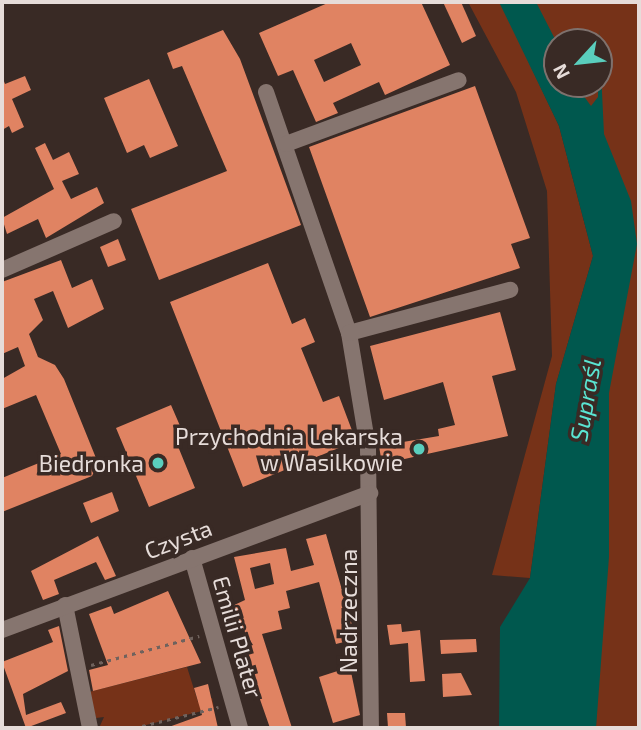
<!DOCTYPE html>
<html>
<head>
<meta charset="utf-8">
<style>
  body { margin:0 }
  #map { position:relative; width:641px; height:730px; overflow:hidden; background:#392a25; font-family:"Exo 2",sans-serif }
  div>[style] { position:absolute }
  .green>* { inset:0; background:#763218 }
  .water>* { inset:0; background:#00584e }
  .building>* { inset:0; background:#e08362 }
  .path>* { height:2.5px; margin-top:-1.25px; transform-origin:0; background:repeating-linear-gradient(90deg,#6f625d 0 3.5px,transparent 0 8.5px) }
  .minor>* { height:16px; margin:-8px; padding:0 8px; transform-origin:8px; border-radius:8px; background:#86756f }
  .dots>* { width:19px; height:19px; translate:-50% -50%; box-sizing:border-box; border:4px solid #392a25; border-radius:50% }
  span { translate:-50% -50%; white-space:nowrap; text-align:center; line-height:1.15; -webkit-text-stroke:7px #392a25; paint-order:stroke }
  .poi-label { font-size:23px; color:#e6dcd9 }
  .right { translate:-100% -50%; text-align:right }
  .street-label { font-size:23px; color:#e6dcd9 }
  .water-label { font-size:24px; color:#5ae5d2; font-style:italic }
  .frame { position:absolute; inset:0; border:4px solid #e6dcd9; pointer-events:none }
  .north { position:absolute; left:543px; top:28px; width:70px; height:70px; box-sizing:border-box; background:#392a25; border:2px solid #7e716d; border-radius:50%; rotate:243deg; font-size:19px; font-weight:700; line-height:28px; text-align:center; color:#e6dcd9 }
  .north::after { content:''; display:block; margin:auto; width:24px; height:32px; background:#5acebd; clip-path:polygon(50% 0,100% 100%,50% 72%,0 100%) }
</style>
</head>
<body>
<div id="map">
  <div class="green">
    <div style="clip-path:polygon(468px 2px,499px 2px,503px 8px,559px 126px,593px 256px,556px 384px,530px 578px,492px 575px,552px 356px,547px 191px,516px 92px)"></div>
    <div style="clip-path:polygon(513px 2px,639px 2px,639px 728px,596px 728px,601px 385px,627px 235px,559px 84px,599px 84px,599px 42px,557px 42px,557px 80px)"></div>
    <div style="clip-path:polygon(187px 667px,198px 702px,212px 698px,214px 708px,134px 728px,99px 728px,104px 717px,96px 718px,89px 692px)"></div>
  </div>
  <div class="water">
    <div style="clip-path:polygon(499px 2px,536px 2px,557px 43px,557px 84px,575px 84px,591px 106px,598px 97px,599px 29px,604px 134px,631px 201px,637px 244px,609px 393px,609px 557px,596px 728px,499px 728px,500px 627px,530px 578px,556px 384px,593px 256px,559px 126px)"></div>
  </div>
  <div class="building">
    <div style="clip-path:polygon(evenodd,330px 2px,421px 2px,450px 65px,385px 95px,379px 82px,333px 103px,338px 113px,316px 122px,293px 70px,278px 76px,259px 33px,330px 2px,351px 43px,361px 65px,324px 82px,314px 60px,351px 43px)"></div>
    <div style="clip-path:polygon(443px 2px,461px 2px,476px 36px,462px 43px)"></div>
    <div style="clip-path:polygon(223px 30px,240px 59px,301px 225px,159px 280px,131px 209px,227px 171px,182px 66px,173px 69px,167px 53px)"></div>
    <div style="clip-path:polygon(2px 76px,5px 84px,25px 76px,31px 90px,12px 99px,24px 127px,12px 133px,9px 126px,2px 130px)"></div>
    <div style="clip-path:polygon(149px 79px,178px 146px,150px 158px,144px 145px,127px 153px,104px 98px)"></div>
    <div style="clip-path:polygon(475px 86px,530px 238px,511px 244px,520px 268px,370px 317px,309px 147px)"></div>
    <div style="clip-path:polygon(45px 143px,53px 160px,69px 152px,79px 174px,62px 181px,71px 199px,97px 187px,104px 203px,46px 238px,38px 219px,7px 234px,2px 218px,54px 189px,35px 148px)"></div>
    <div style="clip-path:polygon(118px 239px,126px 260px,108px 267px,100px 247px)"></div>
    <div style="clip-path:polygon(61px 260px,72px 288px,92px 279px,104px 309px,68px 328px,53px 291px,34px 299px,43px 320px,29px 334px,38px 357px,55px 365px,64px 379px,98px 463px,92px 476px,2px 512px,2px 478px,61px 454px,36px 395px,2px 409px,2px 379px,25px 366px,18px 347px,2px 354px,2px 282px)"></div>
    <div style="clip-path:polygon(268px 263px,292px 324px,305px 318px,315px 342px,301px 348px,323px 402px,339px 396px,356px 441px,243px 487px,170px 302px)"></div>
    <div style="clip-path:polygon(500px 312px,516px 370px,492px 376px,508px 436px,382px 464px,379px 446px,439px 436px,438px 429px,455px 425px,443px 382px,384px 400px,370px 346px)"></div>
    <div style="clip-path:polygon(171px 405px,184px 435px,175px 439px,195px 488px,149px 507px,116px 428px)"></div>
    <div style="clip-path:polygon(112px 492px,119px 511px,91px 523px,83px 503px)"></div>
    <div style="clip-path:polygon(evenodd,326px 534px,356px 639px,336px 644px,319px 582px,286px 591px,290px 608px,278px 611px,282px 629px,262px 634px,292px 728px,270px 728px,242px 648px,253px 645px,230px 607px,245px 600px,234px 557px,286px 548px,291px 571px,314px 565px,306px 539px,326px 534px,270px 563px,274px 584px,255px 589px,250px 568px,270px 563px)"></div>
    <div style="clip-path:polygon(98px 536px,116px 576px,105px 580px,96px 562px,54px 580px,59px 594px,43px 600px,31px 571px)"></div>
    <div style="clip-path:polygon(168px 591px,201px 663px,93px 691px,89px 670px,108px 665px,89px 614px,111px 606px,114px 614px)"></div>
    <div style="clip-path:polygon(401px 624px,402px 632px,420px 630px,425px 681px,410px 682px,408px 643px,390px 645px,387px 625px)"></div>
    <div style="clip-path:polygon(59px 626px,68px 671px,23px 694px,26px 715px,61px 702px,66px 713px,26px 728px,2px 662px,53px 642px,48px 630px)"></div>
    <div style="clip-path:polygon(476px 639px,477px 652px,441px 654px,440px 640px)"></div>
    <div style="clip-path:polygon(350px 667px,360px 715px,333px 723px,319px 677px)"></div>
    <div style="clip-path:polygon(461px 673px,472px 695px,443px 697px,442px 674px)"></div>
    <div style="clip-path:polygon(208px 684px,218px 728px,166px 728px,202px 715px,194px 688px)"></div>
    <div style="clip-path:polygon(387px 713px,405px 713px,406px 728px,388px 728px)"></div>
  </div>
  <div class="path">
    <div style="left:91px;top:665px;width:112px;rotate:-15deg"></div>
    <div style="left:134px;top:728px;width:87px;rotate:-14deg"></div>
  </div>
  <div class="minor">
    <div style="left:266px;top:92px;width:255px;rotate:71deg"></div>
    <div style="left:349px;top:333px;width:117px;rotate:80.6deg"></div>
    <div style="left:368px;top:448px;width:280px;rotate:89.4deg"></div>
    <div style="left:286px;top:144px;width:184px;rotate:-20.3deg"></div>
    <div style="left:2px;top:270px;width:122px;rotate:-23.6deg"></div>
    <div style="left:349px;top:333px;width:167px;rotate:-15deg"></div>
    <div style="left:192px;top:558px;width:177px;rotate:74.2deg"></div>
    <div style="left:65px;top:605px;width:126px;rotate:78.5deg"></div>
    <div style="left:2px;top:630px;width:393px;rotate:-20.4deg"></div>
  </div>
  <div class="dots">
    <div style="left:419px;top:449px;background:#5acebd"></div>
    <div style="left:158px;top:463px;background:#5acebd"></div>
  </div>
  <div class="poi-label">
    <span class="right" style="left:403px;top:449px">Przychodnia Lekarska<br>w Wasilkowie</span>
    <span class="right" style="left:144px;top:463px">Biedronka</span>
  </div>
  <div class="street-label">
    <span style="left:178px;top:539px;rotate:-21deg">Czysta</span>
    <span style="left:348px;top:611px;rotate:-90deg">Nadrzeczna</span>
    <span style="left:238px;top:637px;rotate:74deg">Emilii Plater</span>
  </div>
  <div class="water-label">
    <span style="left:585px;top:400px;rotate:-80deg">Supraśl</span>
  </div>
  <div class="frame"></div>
  <div class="north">N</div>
</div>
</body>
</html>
